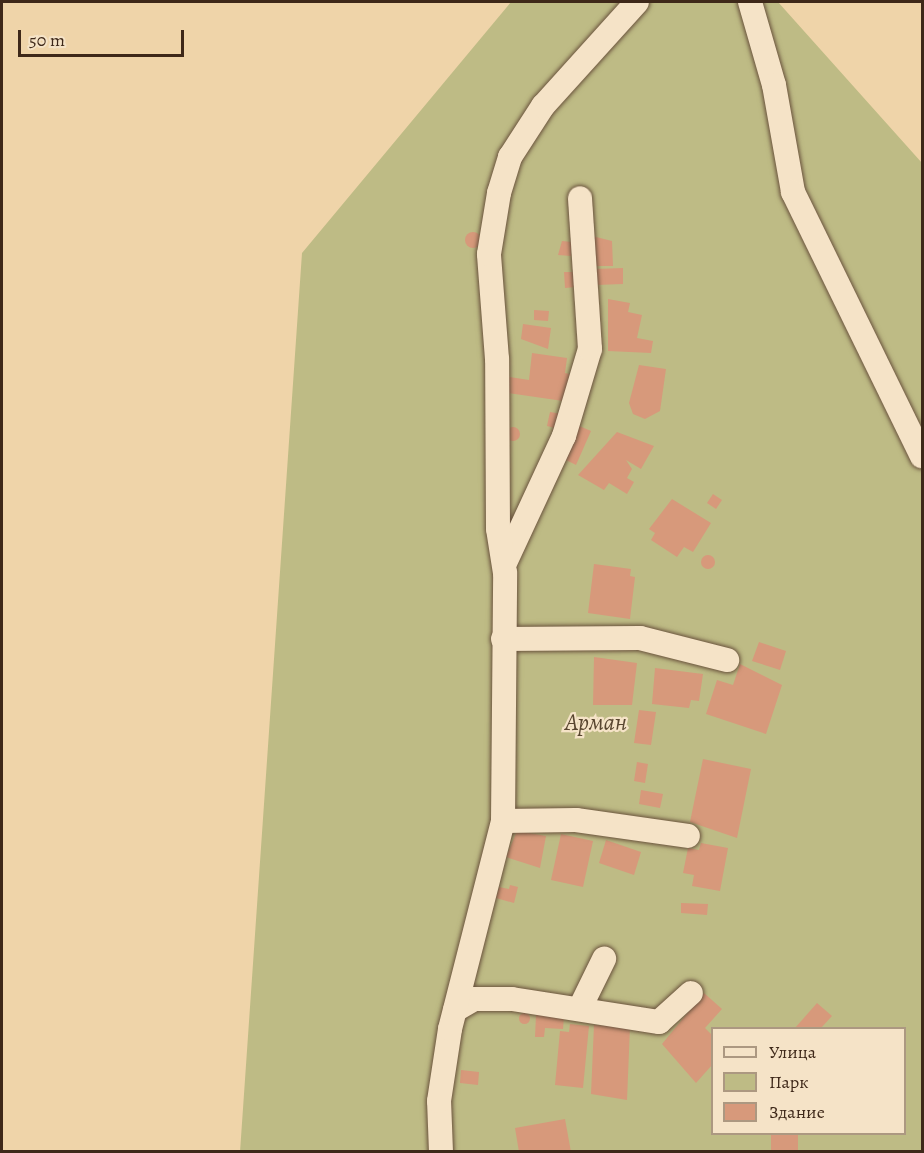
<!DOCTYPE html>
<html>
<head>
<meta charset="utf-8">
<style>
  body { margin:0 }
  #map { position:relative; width:924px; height:1153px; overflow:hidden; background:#efd4a9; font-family:Alegreya,serif }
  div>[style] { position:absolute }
  .green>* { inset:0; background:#bebb85 }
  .building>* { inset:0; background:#d7997b }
  .round { border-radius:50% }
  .roads { filter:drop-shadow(0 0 2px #6a533d) drop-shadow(0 0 2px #6a533d) }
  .minor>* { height:24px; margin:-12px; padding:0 12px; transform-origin:12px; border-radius:12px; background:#f5e3c7 }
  span { translate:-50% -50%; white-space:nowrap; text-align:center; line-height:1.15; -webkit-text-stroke:4.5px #f5e3c7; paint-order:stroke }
  .park-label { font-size:24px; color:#58452f; font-style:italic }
  .frame { position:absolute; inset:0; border:3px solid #3e2819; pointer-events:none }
  .legend { position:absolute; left:711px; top:1027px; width:195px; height:108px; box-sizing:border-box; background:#f5e3c7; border:2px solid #ac9881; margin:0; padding:8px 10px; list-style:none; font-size:18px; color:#3e2819 }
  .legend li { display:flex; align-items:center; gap:12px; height:30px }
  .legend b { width:30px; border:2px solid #ac9881 }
  .scale { position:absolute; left:18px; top:30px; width:166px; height:27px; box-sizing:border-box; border:3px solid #3e2819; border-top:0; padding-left:8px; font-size:18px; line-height:21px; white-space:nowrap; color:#3e2819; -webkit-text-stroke:4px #f5e3c7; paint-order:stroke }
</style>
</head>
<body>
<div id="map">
  <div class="green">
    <div style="clip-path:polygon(evenodd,511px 2px,778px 2px,922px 163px,922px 1151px,240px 1152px,302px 253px,511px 2px,712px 1028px,904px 1028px,904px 1134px,712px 1134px,712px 1028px)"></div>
  </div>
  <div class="building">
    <div class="round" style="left:465px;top:232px;width:16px;height:16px"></div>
    <div style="clip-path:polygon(592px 236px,612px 241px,613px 266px,592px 266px)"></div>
    <div style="clip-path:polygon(562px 241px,572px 242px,571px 256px,558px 255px)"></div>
    <div style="clip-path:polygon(623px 268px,623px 284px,596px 285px,595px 269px)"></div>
    <div style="clip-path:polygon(564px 272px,575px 272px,576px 287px,565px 288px)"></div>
    <div style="clip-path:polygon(608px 299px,630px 303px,628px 312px,642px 315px,637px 338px,653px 341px,651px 353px,608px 351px)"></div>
    <div style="clip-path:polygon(534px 310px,549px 311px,548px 321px,534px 320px)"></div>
    <div style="clip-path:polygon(523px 324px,551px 328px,548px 349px,521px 339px)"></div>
    <div style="clip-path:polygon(532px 353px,567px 358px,565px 373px,574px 375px,570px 402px,502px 392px,504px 376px,529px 380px)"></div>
    <div style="clip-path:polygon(639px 365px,666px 369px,660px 411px,645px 419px,633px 414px,629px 403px)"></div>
    <div style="clip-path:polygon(550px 412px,562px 414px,559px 429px,547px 426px)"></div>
    <div style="clip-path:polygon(577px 425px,591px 431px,576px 465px,562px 458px)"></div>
    <div class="round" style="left:506px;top:427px;width:14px;height:14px"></div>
    <div style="clip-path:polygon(617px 432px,654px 446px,641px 469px,626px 460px,632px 469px,627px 478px,634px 482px,627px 494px,609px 483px,604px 490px,578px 475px)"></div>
    <div style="clip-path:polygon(713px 494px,722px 500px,716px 509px,707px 503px)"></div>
    <div style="clip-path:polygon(672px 499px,711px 523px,693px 552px,684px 547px,677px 557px,651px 540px,655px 533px,649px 529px)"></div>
    <div class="round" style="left:701px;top:555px;width:14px;height:14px"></div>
    <div style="clip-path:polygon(594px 564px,631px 569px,630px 576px,635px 577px,630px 619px,588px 613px)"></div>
    <div style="clip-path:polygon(759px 642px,786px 651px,780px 670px,752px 661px)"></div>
    <div style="clip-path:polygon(594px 657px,637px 663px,632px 705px,593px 705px)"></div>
    <div style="clip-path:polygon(740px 664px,782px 685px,766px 734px,706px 714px,717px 680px,733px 685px)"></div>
    <div style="clip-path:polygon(655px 668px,703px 674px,699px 701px,691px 700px,689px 708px,652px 704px)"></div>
    <div style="clip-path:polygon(639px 710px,656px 712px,651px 745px,634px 743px)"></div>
    <div style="clip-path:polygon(703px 759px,751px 769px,737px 838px,690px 822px)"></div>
    <div style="clip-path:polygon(637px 762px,648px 764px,645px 783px,634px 781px)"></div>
    <div style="clip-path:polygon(641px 790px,663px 794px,660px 808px,639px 804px)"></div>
    <div style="clip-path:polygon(517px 831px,546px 836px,540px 868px,506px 857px)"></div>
    <div style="clip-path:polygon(561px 834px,593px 841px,583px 887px,551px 880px)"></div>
    <div style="clip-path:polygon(606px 840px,641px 852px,634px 875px,599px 863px)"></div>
    <div style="clip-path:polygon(701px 843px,728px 848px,720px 891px,692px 886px,694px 875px,683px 873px,688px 848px,699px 850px)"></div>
    <div style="clip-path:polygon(510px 885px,518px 887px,514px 903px,496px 898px,499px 887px,509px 889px)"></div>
    <div style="clip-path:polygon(681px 903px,708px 904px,707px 915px,681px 913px)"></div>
    <div style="clip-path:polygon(704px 993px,722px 1009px,705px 1028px,712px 1035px,712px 1065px,696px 1083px,662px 1044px)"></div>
    <div style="clip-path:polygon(817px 1003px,832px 1016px,821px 1028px,795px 1028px)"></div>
    <div class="round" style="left:518.5px;top:1012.5px;width:11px;height:11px"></div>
    <div style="clip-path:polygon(536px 1015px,564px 1016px,563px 1029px,545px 1028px,544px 1037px,535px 1037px)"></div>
    <div style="clip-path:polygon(570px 1024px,589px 1026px,583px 1088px,555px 1085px,560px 1031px,569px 1032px)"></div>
    <div style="clip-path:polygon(594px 1025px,630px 1027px,627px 1100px,591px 1094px)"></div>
    <div style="clip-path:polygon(461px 1070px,479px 1072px,478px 1085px,460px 1083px)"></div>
    <div style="clip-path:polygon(565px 1119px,571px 1152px,519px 1152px,515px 1128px)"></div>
    <div style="clip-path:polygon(771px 1134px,798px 1134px,798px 1152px,771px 1152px)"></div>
  </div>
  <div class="roads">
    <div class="minor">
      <div style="left:750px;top:2px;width:86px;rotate:73.9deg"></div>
      <div style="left:774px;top:85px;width:109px;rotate:79.9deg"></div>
      <div style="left:793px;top:192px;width:294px;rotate:64deg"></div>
      <div style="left:505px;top:563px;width:140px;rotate:-65.1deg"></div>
      <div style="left:564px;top:436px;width:91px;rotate:-73.4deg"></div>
      <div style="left:590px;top:349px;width:151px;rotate:-93.8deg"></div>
      <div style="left:503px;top:639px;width:137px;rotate:-0.4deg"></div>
      <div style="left:640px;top:638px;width:90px;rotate:14.2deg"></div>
      <div style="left:503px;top:821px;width:73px;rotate:-0.8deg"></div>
      <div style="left:576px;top:820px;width:113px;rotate:8.1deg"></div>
      <div style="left:580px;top:1008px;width:55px;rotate:-63.9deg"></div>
      <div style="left:455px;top:1010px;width:22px;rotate:-30deg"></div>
      <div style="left:474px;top:999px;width:38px"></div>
      <div style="left:512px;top:999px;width:149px;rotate:8.9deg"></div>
      <div style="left:659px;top:1022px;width:43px;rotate:-42.2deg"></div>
      <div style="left:441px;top:1152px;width:51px;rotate:-92.2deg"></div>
      <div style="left:439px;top:1101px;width:73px;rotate:-81.3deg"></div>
      <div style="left:450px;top:1029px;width:215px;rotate:-75.7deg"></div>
      <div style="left:503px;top:821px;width:248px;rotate:-89.5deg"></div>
      <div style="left:505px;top:573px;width:45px;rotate:-99deg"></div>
      <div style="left:498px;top:529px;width:170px;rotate:-90.3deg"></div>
      <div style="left:497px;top:359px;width:105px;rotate:-94.4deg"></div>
      <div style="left:489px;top:254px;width:62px;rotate:-80.7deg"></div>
      <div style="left:499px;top:193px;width:38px;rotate:-73deg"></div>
      <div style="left:510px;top:157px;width:61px;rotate:-57.1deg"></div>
      <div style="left:543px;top:106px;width:140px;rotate:-47.9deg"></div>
    </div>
  </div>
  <div class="park-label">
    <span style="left:596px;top:723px">Арман</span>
  </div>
  <div class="frame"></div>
  <ul class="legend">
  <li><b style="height:8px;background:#f5e3c7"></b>Улица</li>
  <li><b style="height:16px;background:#bebb85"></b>Парк</li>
  <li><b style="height:16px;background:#d7997b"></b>Здание</li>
  </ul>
  <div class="scale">50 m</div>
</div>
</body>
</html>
